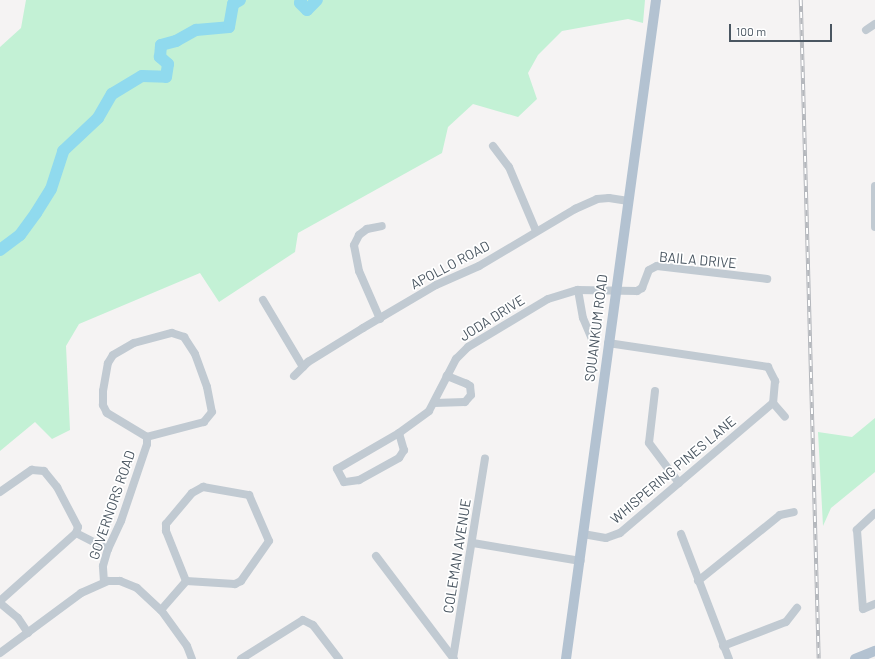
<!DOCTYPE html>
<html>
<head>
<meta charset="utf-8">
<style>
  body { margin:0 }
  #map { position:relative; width:875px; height:659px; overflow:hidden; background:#f5f3f3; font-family:Barlow,sans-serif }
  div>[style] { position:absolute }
  .green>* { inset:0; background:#c3f1d5 }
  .river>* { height:12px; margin:-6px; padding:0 6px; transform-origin:6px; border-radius:6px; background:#90daee }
  .minor>* { height:8px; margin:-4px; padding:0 4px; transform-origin:4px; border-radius:4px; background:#c1cad2 }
  .major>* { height:10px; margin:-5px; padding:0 5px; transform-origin:5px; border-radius:5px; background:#b3c2d1 }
  .rail>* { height:3.5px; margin-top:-1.75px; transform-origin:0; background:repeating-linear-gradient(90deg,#fff 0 6px,#b5b8bd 0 12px); box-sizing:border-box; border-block:1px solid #b5b8bd }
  span { translate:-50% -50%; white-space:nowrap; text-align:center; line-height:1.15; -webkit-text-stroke:3.5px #fff; paint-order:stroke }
  .street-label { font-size:14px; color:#4a5661 }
  .scale { position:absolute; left:729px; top:24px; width:103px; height:18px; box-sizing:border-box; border:2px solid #4a5661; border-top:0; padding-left:5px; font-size:12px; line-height:14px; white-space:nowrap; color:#4a5661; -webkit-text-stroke:3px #fff; paint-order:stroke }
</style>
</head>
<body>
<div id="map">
  <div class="green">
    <div style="clip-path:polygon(26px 0,645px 0,643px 23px,628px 19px,562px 31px,538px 55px,528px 73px,537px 99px,518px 117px,473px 104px,448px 127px,442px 153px,298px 233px,295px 252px,219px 302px,200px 273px,79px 324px,66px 346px,70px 430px,52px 439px,35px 422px,0 451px,0 47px,21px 28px)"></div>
    <div style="clip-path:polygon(875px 418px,875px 472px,831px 508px,823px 526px,818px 432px,852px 437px)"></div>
  </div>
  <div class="river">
    <div style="left:301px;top:0;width:3px;rotate:108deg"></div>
    <div style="left:300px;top:3px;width:10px;rotate:45deg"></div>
    <div style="left:307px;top:10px;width:14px;rotate:-45deg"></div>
    <div style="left:0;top:250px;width:25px;rotate:-37deg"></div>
    <div style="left:20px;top:235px;width:27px;rotate:-54deg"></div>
    <div style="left:36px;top:213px;width:28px;rotate:-58deg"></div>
    <div style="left:51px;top:189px;width:40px;rotate:-72deg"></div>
    <div style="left:63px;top:151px;width:48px;rotate:-43.3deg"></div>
    <div style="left:98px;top:118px;width:28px;rotate:-60deg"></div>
    <div style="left:112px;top:94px;width:35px;rotate:-31deg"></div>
    <div style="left:142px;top:76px;width:24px;rotate:2deg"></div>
    <div style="left:166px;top:77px;width:13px;rotate:-81deg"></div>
    <div style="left:168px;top:64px;width:11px;rotate:-139deg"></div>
    <div style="left:160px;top:57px;width:12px;rotate:-85deg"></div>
    <div style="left:161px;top:45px;width:16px;rotate:-15deg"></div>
    <div style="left:176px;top:41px;width:23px;rotate:-29deg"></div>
    <div style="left:196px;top:30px;width:33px;rotate:-5deg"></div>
    <div style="left:229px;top:27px;width:23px;rotate:-80deg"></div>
    <div style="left:233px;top:4px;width:8px;rotate:-30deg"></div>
  </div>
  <div class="minor">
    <div style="left:866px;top:30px;width:11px;rotate:-34deg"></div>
    <div style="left:493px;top:146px;width:26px;rotate:53deg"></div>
    <div style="left:509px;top:167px;width:69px;rotate:67.1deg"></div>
    <div style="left:875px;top:186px;width:41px;rotate:90deg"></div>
    <div style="left:578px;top:290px;width:28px;rotate:80deg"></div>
    <div style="left:583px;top:318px;width:23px;rotate:67deg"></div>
    <div style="left:263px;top:300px;width:78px;rotate:59.2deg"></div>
    <div style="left:380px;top:319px;width:52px;rotate:-113.6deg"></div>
    <div style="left:359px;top:271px;width:26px;rotate:-101deg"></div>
    <div style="left:354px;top:245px;width:11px;rotate:-63deg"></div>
    <div style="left:359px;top:235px;width:10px;rotate:-37deg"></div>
    <div style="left:367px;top:229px;width:15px;rotate:-11deg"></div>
    <div style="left:172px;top:333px;width:13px;rotate:18deg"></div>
    <div style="left:184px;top:337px;width:20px;rotate:57deg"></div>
    <div style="left:195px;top:354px;width:35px;rotate:70deg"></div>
    <div style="left:207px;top:387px;width:25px;rotate:79deg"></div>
    <div style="left:212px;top:412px;width:13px;rotate:129deg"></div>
    <div style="left:204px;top:422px;width:59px;rotate:165.3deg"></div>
    <div style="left:147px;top:437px;width:47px;rotate:-149deg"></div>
    <div style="left:107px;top:413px;width:9px;rotate:-117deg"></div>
    <div style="left:103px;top:405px;width:14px;rotate:-90deg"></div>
    <div style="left:103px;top:391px;width:28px;rotate:-80deg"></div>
    <div style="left:108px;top:363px;width:9px;rotate:-58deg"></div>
    <div style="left:113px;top:355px;width:24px;rotate:-30deg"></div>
    <div style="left:134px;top:343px;width:39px;rotate:-15deg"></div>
    <div style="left:608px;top:343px;width:162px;rotate:8.5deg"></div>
    <div style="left:768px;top:367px;width:16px;rotate:63deg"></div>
    <div style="left:775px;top:381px;width:22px;rotate:95deg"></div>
    <div style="left:773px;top:403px;width:18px;rotate:49deg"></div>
    <div style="left:294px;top:376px;width:20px;rotate:-45deg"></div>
    <div style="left:308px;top:362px;width:65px;rotate:-31.7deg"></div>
    <div style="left:363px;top:328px;width:85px;rotate:-30.5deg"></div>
    <div style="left:436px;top:285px;width:47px;rotate:-23.8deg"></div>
    <div style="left:479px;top:266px;width:112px;rotate:-30.7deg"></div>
    <div style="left:575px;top:209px;width:24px;rotate:-24deg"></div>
    <div style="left:597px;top:199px;width:12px;rotate:-5deg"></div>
    <div style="left:609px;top:198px;width:18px;rotate:9deg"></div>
    <div style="left:655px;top:391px;width:52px;rotate:96.6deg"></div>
    <div style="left:649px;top:443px;width:50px;rotate:53.1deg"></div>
    <div style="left:434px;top:403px;width:31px;rotate:-2deg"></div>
    <div style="left:465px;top:402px;width:9px;rotate:-49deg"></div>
    <div style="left:471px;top:395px;width:9px;rotate:-96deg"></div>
    <div style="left:470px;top:386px;width:4px;rotate:-146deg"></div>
    <div style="left:467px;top:384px;width:22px;rotate:-158deg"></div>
    <div style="left:399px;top:433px;width:37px;rotate:-36deg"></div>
    <div style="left:429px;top:411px;width:59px;rotate:-62.6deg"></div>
    <div style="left:456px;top:359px;width:17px;rotate:-45deg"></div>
    <div style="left:468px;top:347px;width:93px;rotate:-31deg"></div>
    <div style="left:548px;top:299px;width:31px;rotate:-17deg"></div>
    <div style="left:578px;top:290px;width:59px;rotate:1deg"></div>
    <div style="left:637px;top:291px;width:6px;rotate:-31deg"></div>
    <div style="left:642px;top:288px;width:19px;rotate:-69deg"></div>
    <div style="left:649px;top:270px;width:9px;rotate:-27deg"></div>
    <div style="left:657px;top:266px;width:111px;rotate:6.7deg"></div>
    <div style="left:399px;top:433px;width:18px;rotate:74deg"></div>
    <div style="left:404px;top:450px;width:9px;rotate:122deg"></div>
    <div style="left:399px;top:458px;width:46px;rotate:151.2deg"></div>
    <div style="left:359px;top:480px;width:15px;rotate:172deg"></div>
    <div style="left:344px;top:482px;width:15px;rotate:-118deg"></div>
    <div style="left:337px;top:469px;width:72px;rotate:-30.1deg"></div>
    <div style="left:203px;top:487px;width:47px;rotate:9.9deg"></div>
    <div style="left:249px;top:495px;width:50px;rotate:66.5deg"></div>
    <div style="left:269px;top:541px;width:49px;rotate:125deg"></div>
    <div style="left:241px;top:581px;width:7px;rotate:153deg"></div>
    <div style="left:235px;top:584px;width:49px;rotate:-176.5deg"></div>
    <div style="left:186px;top:581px;width:54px;rotate:-111.8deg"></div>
    <div style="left:166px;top:531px;width:7px;rotate:-90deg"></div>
    <div style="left:166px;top:524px;width:40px;rotate:-50deg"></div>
    <div style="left:192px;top:493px;width:13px;rotate:-29deg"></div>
    <div style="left:0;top:492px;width:39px;rotate:-35deg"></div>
    <div style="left:32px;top:470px;width:12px;rotate:5deg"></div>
    <div style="left:44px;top:471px;width:21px;rotate:51deg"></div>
    <div style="left:57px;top:487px;width:45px;rotate:62.3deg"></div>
    <div style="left:78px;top:527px;width:6px;rotate:108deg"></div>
    <div style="left:76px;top:533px;width:102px;rotate:138.2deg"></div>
    <div style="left:875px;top:513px;width:25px;rotate:137deg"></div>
    <div style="left:857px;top:530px;width:79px;rotate:85.7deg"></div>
    <div style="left:863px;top:609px;width:13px;rotate:-23deg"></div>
    <div style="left:76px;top:533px;width:36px;rotate:27deg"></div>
    <div style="left:583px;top:534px;width:23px;rotate:10deg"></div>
    <div style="left:606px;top:538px;width:15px;rotate:-20deg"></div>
    <div style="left:620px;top:533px;width:201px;rotate:-40.4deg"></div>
    <div style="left:681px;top:534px;width:134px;rotate:69deg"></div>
    <div style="left:473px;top:543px;width:109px;rotate:9.5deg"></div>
    <div style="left:376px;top:556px;width:129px;rotate:52.9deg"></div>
    <div style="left:698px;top:581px;width:105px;rotate:-38.8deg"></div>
    <div style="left:780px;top:515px;width:14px;rotate:-12deg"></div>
    <div style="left:104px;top:582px;width:16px;rotate:-94deg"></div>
    <div style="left:103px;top:566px;width:18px;rotate:-74deg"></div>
    <div style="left:108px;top:549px;width:31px;rotate:-65deg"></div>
    <div style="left:121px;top:521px;width:81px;rotate:-71.3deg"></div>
    <div style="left:147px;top:444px;width:7px;rotate:-90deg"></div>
    <div style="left:0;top:603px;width:23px;rotate:40deg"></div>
    <div style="left:18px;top:618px;width:18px;rotate:56deg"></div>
    <div style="left:161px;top:610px;width:38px;rotate:-49deg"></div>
    <div style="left:723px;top:646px;width:67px;rotate:-20.9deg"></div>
    <div style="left:786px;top:622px;width:18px;rotate:-52deg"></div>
    <div style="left:0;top:653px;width:101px;rotate:-36.5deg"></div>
    <div style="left:81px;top:593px;width:30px;rotate:-24deg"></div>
    <div style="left:108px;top:581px;width:12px"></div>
    <div style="left:120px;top:581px;width:18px;rotate:22deg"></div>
    <div style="left:137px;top:588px;width:33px;rotate:43deg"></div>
    <div style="left:161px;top:610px;width:44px;rotate:54.2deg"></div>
    <div style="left:187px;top:646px;width:14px;rotate:69deg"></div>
    <div style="left:453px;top:658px;width:202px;rotate:-80.9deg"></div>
    <div style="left:241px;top:659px;width:73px;rotate:-32.2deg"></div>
    <div style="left:303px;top:620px;width:11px;rotate:27deg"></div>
    <div style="left:313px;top:625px;width:43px;rotate:52.6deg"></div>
  </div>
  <div class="major">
    <div style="left:566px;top:659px;width:665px;rotate:-82.22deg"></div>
    <div style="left:855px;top:659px;width:22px;rotate:-22deg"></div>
  </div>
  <div class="rail">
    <div style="left:801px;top:0;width:659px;rotate:88.44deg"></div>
  </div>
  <div class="street-label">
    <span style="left:698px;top:260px;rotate:5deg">BAILA DRIVE</span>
    <span style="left:450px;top:265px;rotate:-28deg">APOLLO ROAD</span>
    <span style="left:492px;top:318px;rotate:-32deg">JODA DRIVE</span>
    <span style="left:596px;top:328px;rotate:-83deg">SQUANKUM ROAD</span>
    <span style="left:673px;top:470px;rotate:-40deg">WHISPERING PINES LANE</span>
    <span style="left:112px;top:505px;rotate:-71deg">GOVERNORS ROAD</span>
    <span style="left:457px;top:556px;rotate:-81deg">COLEMAN AVENUE</span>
  </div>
  <div class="scale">100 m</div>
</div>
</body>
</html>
